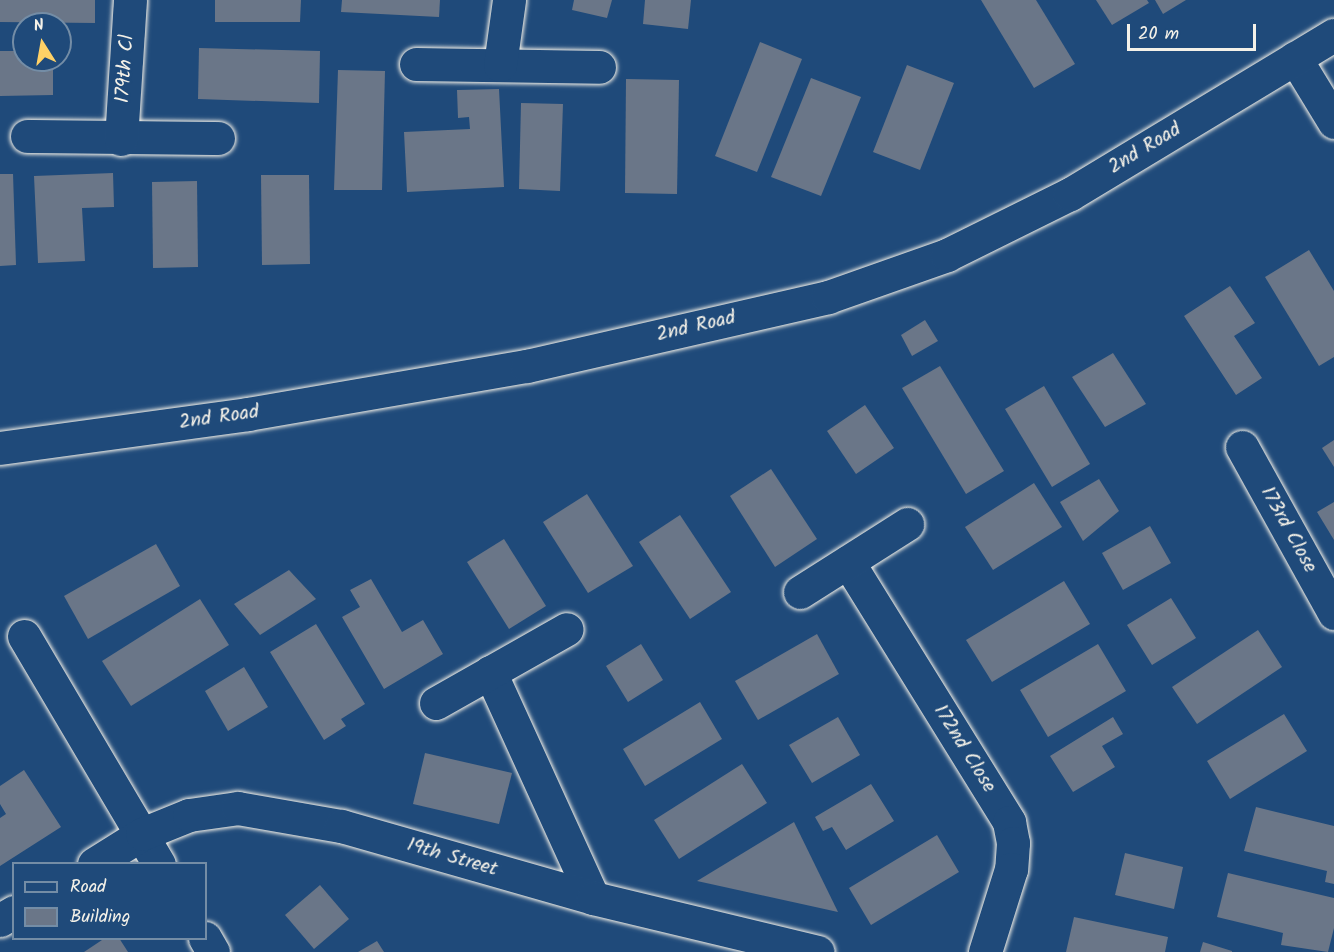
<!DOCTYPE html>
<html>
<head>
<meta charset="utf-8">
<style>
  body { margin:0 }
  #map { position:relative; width:1334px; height:952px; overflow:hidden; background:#1f4a7a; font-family:Kalam,sans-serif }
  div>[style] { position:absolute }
  .building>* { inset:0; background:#6a7688 }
  .roads { filter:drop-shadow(0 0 2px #f4f1e8) drop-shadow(0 0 2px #f4f1e8) }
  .minor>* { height:33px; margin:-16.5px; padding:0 16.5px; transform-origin:16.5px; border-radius:16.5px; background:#1f4a7a }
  span { translate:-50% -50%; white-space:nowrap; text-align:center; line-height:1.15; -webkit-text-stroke:5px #1f4a7a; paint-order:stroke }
  .street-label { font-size:20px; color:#f4f1e8 }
  .legend { position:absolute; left:12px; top:862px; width:195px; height:78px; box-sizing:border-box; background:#1f4a7a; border:2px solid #748da6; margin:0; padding:8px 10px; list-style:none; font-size:18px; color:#f4f1e8 }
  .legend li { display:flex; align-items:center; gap:12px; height:30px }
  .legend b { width:30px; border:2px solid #748da6 }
  .north { position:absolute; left:12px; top:12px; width:60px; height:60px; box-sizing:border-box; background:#1f4a7a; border:2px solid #748da6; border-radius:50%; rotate:349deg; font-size:16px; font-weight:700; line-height:24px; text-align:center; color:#f4f1e8 }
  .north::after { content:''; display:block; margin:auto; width:21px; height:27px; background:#ffd166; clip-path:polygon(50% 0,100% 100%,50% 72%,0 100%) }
  .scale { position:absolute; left:1127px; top:24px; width:129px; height:27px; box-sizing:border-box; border:3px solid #f4f1e8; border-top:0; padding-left:8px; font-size:18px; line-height:21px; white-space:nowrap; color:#f4f1e8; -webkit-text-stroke:4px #1f4a7a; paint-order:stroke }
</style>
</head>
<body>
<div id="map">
  <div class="building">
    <div style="clip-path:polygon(0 0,95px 0,95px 23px,0 22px)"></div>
    <div style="clip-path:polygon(215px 0,301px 0,300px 22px,215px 22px)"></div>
    <div style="clip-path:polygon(342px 0,440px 0,439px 17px,341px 12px)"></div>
    <div style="clip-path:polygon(574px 0,612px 0,607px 18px,572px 10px)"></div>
    <div style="clip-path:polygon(645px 0,691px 0,688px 29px,643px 24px)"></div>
    <div style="clip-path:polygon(981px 0,1036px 0,1075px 64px,1034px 88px)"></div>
    <div style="clip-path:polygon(1096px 0,1147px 0,1149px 3px,1112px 25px)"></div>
    <div style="clip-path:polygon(1155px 0,1186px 0,1163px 14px)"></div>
    <div style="clip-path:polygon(760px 42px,802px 59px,757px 172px,715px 156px)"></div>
    <div style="clip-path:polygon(199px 48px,320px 51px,319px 103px,198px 99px)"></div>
    <div style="clip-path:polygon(0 51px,24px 51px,24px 60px,53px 60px,53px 95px,0 96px)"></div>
    <div style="clip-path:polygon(907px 65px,954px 83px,920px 170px,873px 152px)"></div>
    <div style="clip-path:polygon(338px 70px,385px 71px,382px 190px,334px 190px)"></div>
    <div style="clip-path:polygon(811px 78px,861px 97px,821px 196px,771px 177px)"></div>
    <div style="clip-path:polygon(626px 79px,679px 80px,677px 194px,625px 193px)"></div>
    <div style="clip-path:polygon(499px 89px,504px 187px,407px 192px,404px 132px,470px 129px,469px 117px,458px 118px,457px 90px)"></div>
    <div style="clip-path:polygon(521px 103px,563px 104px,560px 191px,519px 189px)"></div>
    <div style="clip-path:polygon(113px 173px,114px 207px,82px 208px,85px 261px,38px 263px,34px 176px)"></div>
    <div style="clip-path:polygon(0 174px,13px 174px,16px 265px,0 266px)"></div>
    <div style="clip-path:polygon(261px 175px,309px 175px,310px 264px,262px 265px)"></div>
    <div style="clip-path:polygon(197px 181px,198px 267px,153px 268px,152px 182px)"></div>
    <div style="clip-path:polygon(1309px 250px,1334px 291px,1334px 357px,1319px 366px,1265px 277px)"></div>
    <div style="clip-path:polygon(1230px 286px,1255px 323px,1234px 336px,1262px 378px,1236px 395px,1184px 316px)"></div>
    <div style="clip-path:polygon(925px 320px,938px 341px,912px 356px,901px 335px)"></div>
    <div style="clip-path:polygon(1113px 353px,1146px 404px,1105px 427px,1072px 377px)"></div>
    <div style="clip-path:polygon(940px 366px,1004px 471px,966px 494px,902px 388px)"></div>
    <div style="clip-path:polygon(1044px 386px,1090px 464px,1052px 487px,1005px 409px)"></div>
    <div style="clip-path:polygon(865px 405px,894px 448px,856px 474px,827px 431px)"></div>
    <div style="clip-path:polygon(1334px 440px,1334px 467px,1322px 448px)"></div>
    <div style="clip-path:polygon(771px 469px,817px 539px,775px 567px,730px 496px)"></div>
    <div style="clip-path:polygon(1099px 479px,1119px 511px,1083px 541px,1060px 502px)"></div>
    <div style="clip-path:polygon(1034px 483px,1062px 527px,993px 570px,965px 527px)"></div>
    <div style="clip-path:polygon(587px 494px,633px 566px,588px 593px,543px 522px)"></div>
    <div style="clip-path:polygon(1334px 502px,1334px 540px,1317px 512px)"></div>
    <div style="clip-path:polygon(680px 515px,731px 592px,690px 619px,639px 542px)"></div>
    <div style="clip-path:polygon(1150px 526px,1171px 563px,1123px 590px,1102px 553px)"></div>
    <div style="clip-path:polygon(504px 539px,546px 606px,509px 629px,467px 562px)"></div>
    <div style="clip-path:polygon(156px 544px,180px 586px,88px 639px,64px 596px)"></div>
    <div style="clip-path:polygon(289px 570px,316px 599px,260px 635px,234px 604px)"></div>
    <div style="clip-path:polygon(371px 579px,402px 632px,423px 620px,443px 654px,384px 689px,342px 617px,360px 607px,350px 590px)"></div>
    <div style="clip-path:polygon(1064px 581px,1090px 624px,992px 682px,966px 640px)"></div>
    <div style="clip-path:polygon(1171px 598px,1196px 638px,1152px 665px,1127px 625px)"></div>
    <div style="clip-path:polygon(200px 599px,229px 645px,131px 706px,102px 661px)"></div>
    <div style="clip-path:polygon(316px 624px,365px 704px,341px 719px,346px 726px,324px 740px,270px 652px)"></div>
    <div style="clip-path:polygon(1258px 630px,1282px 667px,1197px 724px,1172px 687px)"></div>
    <div style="clip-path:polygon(817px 634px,839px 674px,758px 720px,735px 681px)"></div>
    <div style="clip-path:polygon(641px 644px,663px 680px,628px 702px,606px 666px)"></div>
    <div style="clip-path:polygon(1098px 644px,1126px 691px,1048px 737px,1020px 690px)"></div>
    <div style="clip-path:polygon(244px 667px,268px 707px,228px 731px,205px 691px)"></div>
    <div style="clip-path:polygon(700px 702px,722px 739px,645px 786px,623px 749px)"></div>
    <div style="clip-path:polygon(1284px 714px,1307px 751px,1230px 799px,1207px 761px)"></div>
    <div style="clip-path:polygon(838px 717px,860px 755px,812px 783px,789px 745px)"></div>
    <div style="clip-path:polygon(1113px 717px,1123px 734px,1102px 746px,1115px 767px,1073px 792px,1050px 756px)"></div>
    <div style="clip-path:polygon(425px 753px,512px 773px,499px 824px,413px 804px)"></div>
    <div style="clip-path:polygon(742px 764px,767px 803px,679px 859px,654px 820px)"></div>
    <div style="clip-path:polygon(24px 770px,61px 827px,0 866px,0 818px,6px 814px,0 804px,0 786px)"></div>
    <div style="clip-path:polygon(871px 784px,894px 821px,846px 850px,832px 827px,823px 831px,815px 817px)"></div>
    <div style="clip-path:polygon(1256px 807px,1334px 826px,1334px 884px,1325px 882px,1327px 871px,1244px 851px)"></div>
    <div style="clip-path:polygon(794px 822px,838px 912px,697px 881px)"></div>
    <div style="clip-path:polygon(937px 835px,959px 872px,871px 925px,849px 888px)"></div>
    <div style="clip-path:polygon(1125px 853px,1183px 867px,1174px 909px,1115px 895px)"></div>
    <div style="clip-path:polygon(1228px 873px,1334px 898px,1334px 928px,1328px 952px,1281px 945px,1283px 933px,1217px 917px)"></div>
    <div style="clip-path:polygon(320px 885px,349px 919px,314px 949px,285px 915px)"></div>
    <div style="clip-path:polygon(1074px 917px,1168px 937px,1165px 952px,1066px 952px)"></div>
    <div style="clip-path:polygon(105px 938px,119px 938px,128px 952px,84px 952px)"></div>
    <div style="clip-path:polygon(377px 941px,384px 952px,358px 952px)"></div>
    <div style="clip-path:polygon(1203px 942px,1232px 951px,1232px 952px,1200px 952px)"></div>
  </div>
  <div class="roads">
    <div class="minor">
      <div style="left:1295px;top:58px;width:75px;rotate:58.6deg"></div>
      <div style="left:416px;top:64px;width:183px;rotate:0.9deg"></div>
      <div style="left:500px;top:65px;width:66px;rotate:-82.1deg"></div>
      <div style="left:27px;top:136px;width:191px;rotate:0.6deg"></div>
      <div style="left:121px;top:139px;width:139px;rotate:-86.3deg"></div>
      <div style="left:1242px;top:447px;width:190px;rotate:61deg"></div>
      <div style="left:0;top:448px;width:250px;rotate:-7.8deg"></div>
      <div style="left:248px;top:414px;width:283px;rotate:-9.8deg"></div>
      <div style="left:527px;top:366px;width:309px;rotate:-12.9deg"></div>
      <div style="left:828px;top:297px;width:126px;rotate:-19.4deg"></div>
      <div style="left:947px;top:255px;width:137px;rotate:-26.4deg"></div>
      <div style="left:1070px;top:194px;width:308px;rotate:-31.1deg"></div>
      <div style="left:848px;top:562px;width:306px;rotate:58.2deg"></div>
      <div style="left:1009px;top:822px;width:21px;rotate:79deg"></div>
      <div style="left:1013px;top:843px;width:26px;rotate:94deg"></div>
      <div style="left:1011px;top:869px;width:87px;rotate:107.4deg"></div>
      <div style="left:800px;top:592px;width:127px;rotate:-32.4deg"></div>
      <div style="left:24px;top:636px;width:265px;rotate:59.4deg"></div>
      <div style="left:490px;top:672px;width:248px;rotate:65.5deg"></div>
      <div style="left:436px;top:703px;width:150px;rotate:-29.5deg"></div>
      <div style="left:94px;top:864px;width:57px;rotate:-32deg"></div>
      <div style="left:142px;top:834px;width:51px;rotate:-22deg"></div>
      <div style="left:189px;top:815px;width:49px;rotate:-8.1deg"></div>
      <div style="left:238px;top:808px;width:105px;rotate:9.9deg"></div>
      <div style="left:341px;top:826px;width:262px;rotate:15.9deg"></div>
      <div style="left:593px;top:898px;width:231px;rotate:13.5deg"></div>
      <div style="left:0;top:920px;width:16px;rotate:-30deg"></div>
      <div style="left:205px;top:938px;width:16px;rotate:60deg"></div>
    </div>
  </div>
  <div class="street-label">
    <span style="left:126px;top:69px;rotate:-86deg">179th Cl</span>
    <span style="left:1145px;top:149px;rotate:-31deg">2nd Road</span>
    <span style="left:696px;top:327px;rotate:-13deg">2nd Road</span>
    <span style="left:219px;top:418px;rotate:-8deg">2nd Road</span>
    <span style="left:1288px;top:530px;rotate:61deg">173rd Close</span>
    <span style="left:964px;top:749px;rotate:58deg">172nd Close</span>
    <span style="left:452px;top:858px;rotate:16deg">19th Street</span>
  </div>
  <ul class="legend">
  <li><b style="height:8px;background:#1f4a7a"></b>Road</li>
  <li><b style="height:16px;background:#6a7688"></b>Building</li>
  </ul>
  <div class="north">N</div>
  <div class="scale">20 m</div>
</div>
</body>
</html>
